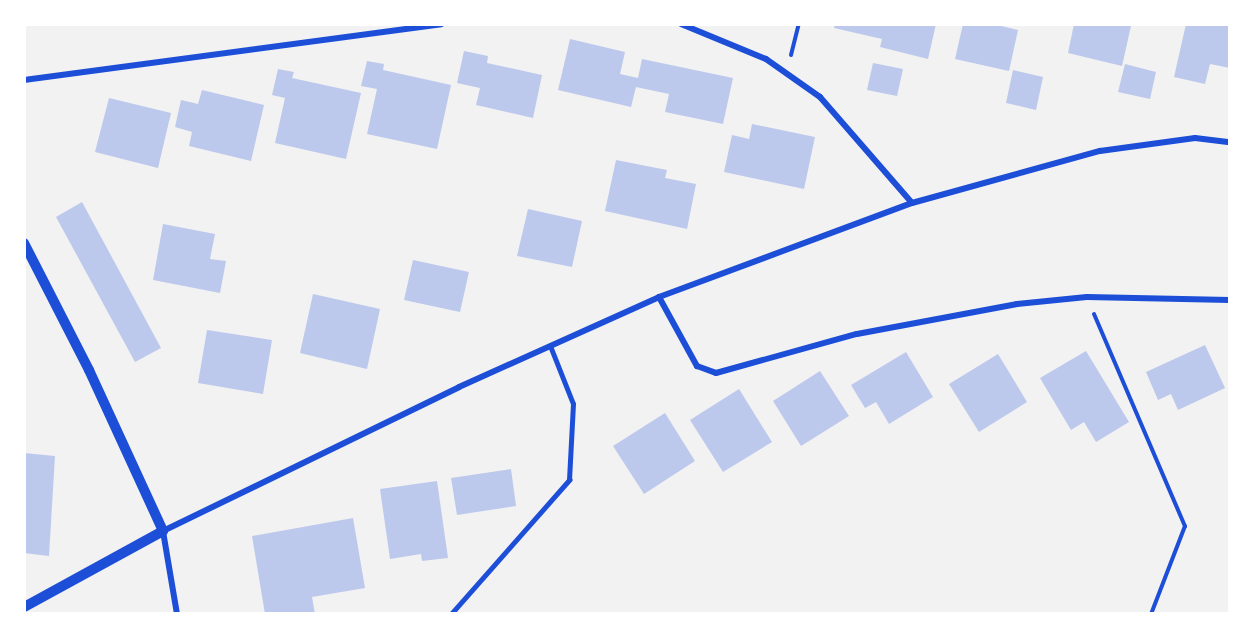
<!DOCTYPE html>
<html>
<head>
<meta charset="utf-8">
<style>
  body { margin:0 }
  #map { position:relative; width:1254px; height:638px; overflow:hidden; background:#f2f2f2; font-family:Figtree,sans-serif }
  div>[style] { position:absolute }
  .building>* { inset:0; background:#bdc9ec }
  .path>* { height:4px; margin:-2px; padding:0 2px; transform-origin:2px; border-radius:2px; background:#1d4ed8 }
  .service>* { height:4.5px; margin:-2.25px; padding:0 2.25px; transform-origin:2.25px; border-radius:2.25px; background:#1d4ed8 }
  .minor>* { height:6px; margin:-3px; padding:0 3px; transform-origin:3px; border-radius:3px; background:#1d4ed8 }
  .tertiary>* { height:10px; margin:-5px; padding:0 5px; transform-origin:5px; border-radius:5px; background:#1d4ed8 }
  span { translate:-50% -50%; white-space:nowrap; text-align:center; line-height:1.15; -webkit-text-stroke:5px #fff; paint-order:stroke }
  .frame { position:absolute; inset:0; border:26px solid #fff; pointer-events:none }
</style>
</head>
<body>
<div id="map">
  <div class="building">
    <div style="clip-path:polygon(835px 24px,936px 24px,928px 59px,880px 47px,882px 39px,834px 28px)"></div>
    <div style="clip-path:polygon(963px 24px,993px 24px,1018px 30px,1009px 71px,955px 59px)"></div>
    <div style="clip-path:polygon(1074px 24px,1131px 26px,1122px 66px,1068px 53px)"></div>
    <div style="clip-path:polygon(1186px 24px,1230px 26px,1230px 68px,1210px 64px,1205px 84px,1174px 77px)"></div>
    <div style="clip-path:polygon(570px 39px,625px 52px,620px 74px,638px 78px,642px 59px,733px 78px,723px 124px,665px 112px,669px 94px,636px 87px,631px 107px,558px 90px)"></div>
    <div style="clip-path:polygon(464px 51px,488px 56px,487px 63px,542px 75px,533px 118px,476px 105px,480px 88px,457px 83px)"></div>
    <div style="clip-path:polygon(367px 61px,384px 64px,383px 70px,451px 85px,437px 149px,367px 134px,377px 89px,361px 86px)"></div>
    <div style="clip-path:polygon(873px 63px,903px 69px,897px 96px,867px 90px)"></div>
    <div style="clip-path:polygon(1125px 64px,1156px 72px,1150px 99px,1118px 92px)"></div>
    <div style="clip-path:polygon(278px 69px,294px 72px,292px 78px,361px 93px,346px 159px,275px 143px,285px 98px,272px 95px)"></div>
    <div style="clip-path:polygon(1013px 70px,1043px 77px,1036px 110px,1006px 103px)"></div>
    <div style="clip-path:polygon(202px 90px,264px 105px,251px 161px,189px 146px,192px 132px,175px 127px,181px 100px,198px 104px)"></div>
    <div style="clip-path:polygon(109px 98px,171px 113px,158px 168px,95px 152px)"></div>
    <div style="clip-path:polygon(752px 124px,815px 137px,804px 189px,724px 172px,732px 135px,749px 139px)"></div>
    <div style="clip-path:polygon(616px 160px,667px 170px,665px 178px,696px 184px,687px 229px,605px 211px)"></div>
    <div style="clip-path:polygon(82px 202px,161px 348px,135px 362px,56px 217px)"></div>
    <div style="clip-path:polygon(528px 209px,582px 221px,572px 267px,517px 256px)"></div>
    <div style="clip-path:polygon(163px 224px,215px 234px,210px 259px,226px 261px,220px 293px,153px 280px)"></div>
    <div style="clip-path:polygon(413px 260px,469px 272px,460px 312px,404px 300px)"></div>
    <div style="clip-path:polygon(313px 294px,380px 309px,367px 369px,300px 353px)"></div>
    <div style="clip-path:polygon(207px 330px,272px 340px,263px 394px,198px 383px)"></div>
    <div style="clip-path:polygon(1205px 345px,1225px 388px,1178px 410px,1171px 394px,1158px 400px,1146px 372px)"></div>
    <div style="clip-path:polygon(1086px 351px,1129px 422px,1096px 442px,1084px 422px,1071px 430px,1040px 378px)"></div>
    <div style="clip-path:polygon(906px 352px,933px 397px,889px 424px,876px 402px,865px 408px,851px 385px)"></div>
    <div style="clip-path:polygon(998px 354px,1027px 402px,979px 432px,949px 384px)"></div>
    <div style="clip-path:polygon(820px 371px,849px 416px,801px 446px,773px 401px)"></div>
    <div style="clip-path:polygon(739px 389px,772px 442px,723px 472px,690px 420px)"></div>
    <div style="clip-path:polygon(665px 413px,695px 461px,644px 494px,613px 446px)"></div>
    <div style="clip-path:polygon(24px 453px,55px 456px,49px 556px,24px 553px)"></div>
    <div style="clip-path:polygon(511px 469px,516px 506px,457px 515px,451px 478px)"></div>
    <div style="clip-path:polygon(437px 481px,448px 558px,422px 561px,421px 554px,390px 559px,380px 489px)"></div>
    <div style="clip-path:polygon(353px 518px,365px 588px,312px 597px,315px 614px,265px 614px,252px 536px)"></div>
  </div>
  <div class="path">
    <div style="left:791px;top:55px;width:32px;rotate:-76deg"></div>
    <div style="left:1094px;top:314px;width:231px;rotate:66.8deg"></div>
    <div style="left:1185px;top:526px;width:94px;rotate:111.1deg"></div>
  </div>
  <div class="service">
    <div style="left:451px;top:614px;width:179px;rotate:-48.6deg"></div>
    <div style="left:569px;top:480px;width:76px;rotate:-87deg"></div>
    <div style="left:573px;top:404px;width:62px;rotate:-111.6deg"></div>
  </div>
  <div class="minor">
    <div style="left:681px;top:24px;width:92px;rotate:22.4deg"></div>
    <div style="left:766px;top:59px;width:66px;rotate:35.1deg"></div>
    <div style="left:820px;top:97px;width:140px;rotate:49deg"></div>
    <div style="left:24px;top:80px;width:421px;rotate:-7.6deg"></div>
    <div style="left:659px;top:297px;width:79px;rotate:61.2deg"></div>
    <div style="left:697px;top:366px;width:20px;rotate:20deg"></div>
    <div style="left:716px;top:373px;width:146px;rotate:-15.5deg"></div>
    <div style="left:857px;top:334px;width:163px;rotate:-10.6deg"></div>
    <div style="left:1017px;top:304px;width:70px;rotate:-5.7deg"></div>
    <div style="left:1087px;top:297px;width:143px;rotate:1.2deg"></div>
    <div style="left:177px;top:614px;width:84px;rotate:-99.6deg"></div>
    <div style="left:163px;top:531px;width:329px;rotate:-25.9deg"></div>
    <div style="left:459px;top:387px;width:219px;rotate:-24.2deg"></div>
    <div style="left:659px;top:297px;width:270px;rotate:-20.4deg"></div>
    <div style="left:912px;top:203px;width:195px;rotate:-15.5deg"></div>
    <div style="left:1100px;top:151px;width:96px;rotate:-7.8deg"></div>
    <div style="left:1195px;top:138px;width:35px;rotate:7deg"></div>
  </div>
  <div class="tertiary">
    <div style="left:24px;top:243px;width:143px;rotate:62.9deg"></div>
    <div style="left:89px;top:370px;width:177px;rotate:65.3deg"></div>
    <div style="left:163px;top:531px;width:158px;rotate:151.3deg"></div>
  </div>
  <div class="frame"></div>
</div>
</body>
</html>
